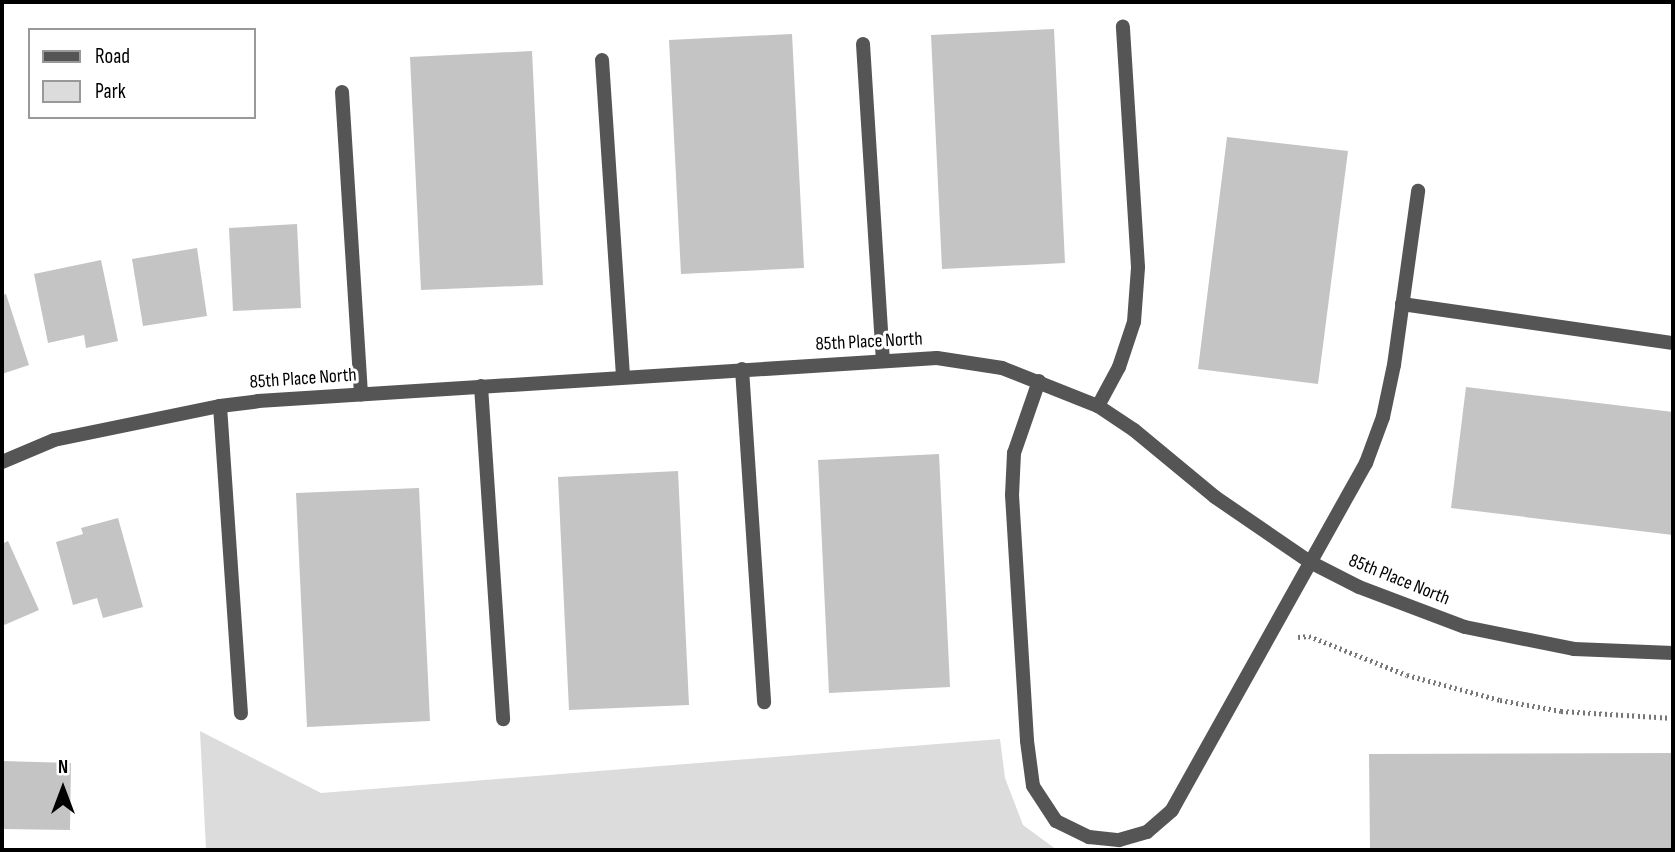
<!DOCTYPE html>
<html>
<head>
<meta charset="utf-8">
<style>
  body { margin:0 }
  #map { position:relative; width:1675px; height:852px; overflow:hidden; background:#fff; font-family:"Sofia Sans Condensed",sans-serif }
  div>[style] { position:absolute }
  .green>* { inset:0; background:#dcdcdc }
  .building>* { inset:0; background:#c4c4c4 }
  .path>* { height:4.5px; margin-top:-2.25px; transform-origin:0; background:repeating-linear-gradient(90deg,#777 0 2px,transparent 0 5.5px) }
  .service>* { height:14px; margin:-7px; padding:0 7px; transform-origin:7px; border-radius:7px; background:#555 }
  .minor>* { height:14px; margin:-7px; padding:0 7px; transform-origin:7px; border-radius:7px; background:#555 }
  span { translate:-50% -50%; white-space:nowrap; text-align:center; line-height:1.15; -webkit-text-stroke:6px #fff; paint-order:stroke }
  .street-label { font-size:19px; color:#000 }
  .frame { position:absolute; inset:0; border:4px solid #000; pointer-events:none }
  .legend { position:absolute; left:28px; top:28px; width:228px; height:91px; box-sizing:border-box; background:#fff; border:2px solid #999; margin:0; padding:9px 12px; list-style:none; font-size:21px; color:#000 }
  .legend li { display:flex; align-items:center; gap:14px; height:35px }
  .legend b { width:35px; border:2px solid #999 }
  .north { position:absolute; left:28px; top:754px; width:70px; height:70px; -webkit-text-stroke:5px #fff; paint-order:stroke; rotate:0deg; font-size:19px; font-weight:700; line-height:28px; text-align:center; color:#000 }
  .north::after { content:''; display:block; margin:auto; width:24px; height:32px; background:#000; clip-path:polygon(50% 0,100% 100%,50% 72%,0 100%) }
</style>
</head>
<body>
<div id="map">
  <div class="green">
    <div style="clip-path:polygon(200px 731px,321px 793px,1000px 739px,1005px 778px,1023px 825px,1057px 850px,206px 850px)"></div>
  </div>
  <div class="building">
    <div style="clip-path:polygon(1054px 29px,1065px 263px,942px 269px,931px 35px)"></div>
    <div style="clip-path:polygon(792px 34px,804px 268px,681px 274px,669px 40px)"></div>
    <div style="clip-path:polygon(532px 51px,543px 285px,421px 290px,410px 57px)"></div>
    <div style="clip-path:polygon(1227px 137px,1348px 151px,1318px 384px,1198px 369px)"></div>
    <div style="clip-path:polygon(297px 224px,301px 308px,233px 311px,229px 228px)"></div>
    <div style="clip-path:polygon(197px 248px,207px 316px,143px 326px,132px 259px)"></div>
    <div style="clip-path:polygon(101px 260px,118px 341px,86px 348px,84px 335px,48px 343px,34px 274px)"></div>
    <div style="clip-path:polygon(6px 294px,29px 365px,2px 374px,2px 295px)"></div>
    <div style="clip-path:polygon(1466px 387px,1673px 412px,1673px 535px,1451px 508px)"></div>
    <div style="clip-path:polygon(939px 454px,950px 687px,829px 693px,818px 460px)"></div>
    <div style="clip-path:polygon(678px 471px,689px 705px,569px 710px,558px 477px)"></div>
    <div style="clip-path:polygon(419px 488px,430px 721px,307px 727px,296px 493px)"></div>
    <div style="clip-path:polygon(118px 518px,143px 607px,103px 618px,97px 598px,73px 605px,56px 542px,83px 534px,81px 528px)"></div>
    <div style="clip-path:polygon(8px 541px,39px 610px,2px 626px,2px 544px)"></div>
    <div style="clip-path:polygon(1673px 753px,1673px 850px,1370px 850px,1369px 754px)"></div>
    <div style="clip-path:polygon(2px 761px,71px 763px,70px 830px,2px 829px)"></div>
  </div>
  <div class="path">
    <div style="left:1298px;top:637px;width:11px;rotate:-5deg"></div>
    <div style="left:1309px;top:636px;width:105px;rotate:21.7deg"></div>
    <div style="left:1407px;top:675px;width:96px;rotate:15deg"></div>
    <div style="left:1500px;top:700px;width:62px;rotate:10.2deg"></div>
    <div style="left:1561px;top:711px;width:112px;rotate:3.6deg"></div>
  </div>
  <div class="service">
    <div style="left:863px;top:44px;width:316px;rotate:86.4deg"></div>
    <div style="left:602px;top:60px;width:317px;rotate:86.2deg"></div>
    <div style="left:342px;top:92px;width:303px;rotate:86.4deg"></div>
    <div style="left:1402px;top:304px;width:274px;rotate:8.2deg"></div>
    <div style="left:742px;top:369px;width:334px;rotate:86.2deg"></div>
    <div style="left:1039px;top:381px;width:76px;rotate:109.1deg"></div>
    <div style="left:1014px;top:453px;width:42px;rotate:92.7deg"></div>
    <div style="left:1012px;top:495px;width:246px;rotate:86.5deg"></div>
    <div style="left:1027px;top:741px;width:45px;rotate:82.4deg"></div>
    <div style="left:1033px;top:786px;width:42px;rotate:56.7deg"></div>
    <div style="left:1056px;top:821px;width:37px;rotate:26deg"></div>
    <div style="left:1089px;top:837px;width:30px;rotate:6deg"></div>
    <div style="left:1119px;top:840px;width:29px;rotate:-16deg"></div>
    <div style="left:1147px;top:832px;width:33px;rotate:-41deg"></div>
    <div style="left:1172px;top:810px;width:398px;rotate:-60.8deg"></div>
    <div style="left:1366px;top:463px;width:49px;rotate:-69.7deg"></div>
    <div style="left:1383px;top:417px;width:53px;rotate:-78.1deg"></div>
    <div style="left:1394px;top:365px;width:176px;rotate:-82.1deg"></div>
    <div style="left:481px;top:386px;width:334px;rotate:86.2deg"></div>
    <div style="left:220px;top:406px;width:308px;rotate:86.1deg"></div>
    <div style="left:1098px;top:406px;width:44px;rotate:-61.7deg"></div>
    <div style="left:1119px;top:367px;width:47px;rotate:-71.6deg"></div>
    <div style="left:1134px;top:322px;width:55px;rotate:-85.8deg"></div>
    <div style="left:1138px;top:267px;width:241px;rotate:-93.6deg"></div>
  </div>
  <div class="minor">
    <div style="left:2px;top:462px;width:56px;rotate:-22.9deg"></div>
    <div style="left:54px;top:440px;width:169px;rotate:-11.6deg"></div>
    <div style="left:220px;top:406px;width:38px;rotate:-7deg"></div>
    <div style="left:258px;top:401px;width:680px;rotate:-3.62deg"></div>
    <div style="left:937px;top:358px;width:66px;rotate:8.7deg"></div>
    <div style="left:1002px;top:368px;width:103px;rotate:21.6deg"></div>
    <div style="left:1098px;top:406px;width:43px;rotate:33.7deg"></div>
    <div style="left:1134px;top:430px;width:105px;rotate:39.6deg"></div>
    <div style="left:1215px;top:497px;width:115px;rotate:34.4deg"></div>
    <div style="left:1310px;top:562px;width:55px;rotate:27deg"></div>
    <div style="left:1359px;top:587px;width:113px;rotate:20.7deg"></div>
    <div style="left:1465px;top:627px;width:111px;rotate:11.4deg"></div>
    <div style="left:1574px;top:649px;width:99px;rotate:2.3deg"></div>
  </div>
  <div class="street-label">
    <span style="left:869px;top:342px;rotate:-3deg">85th Place North</span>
    <span style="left:303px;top:379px;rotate:-4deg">85th Place North</span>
    <span style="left:1399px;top:580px;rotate:22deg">85th Place North</span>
  </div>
  <div class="frame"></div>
  <ul class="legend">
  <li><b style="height:9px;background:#555"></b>Road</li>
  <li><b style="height:19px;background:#dcdcdc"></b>Park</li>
  </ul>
  <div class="north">N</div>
</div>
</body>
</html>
